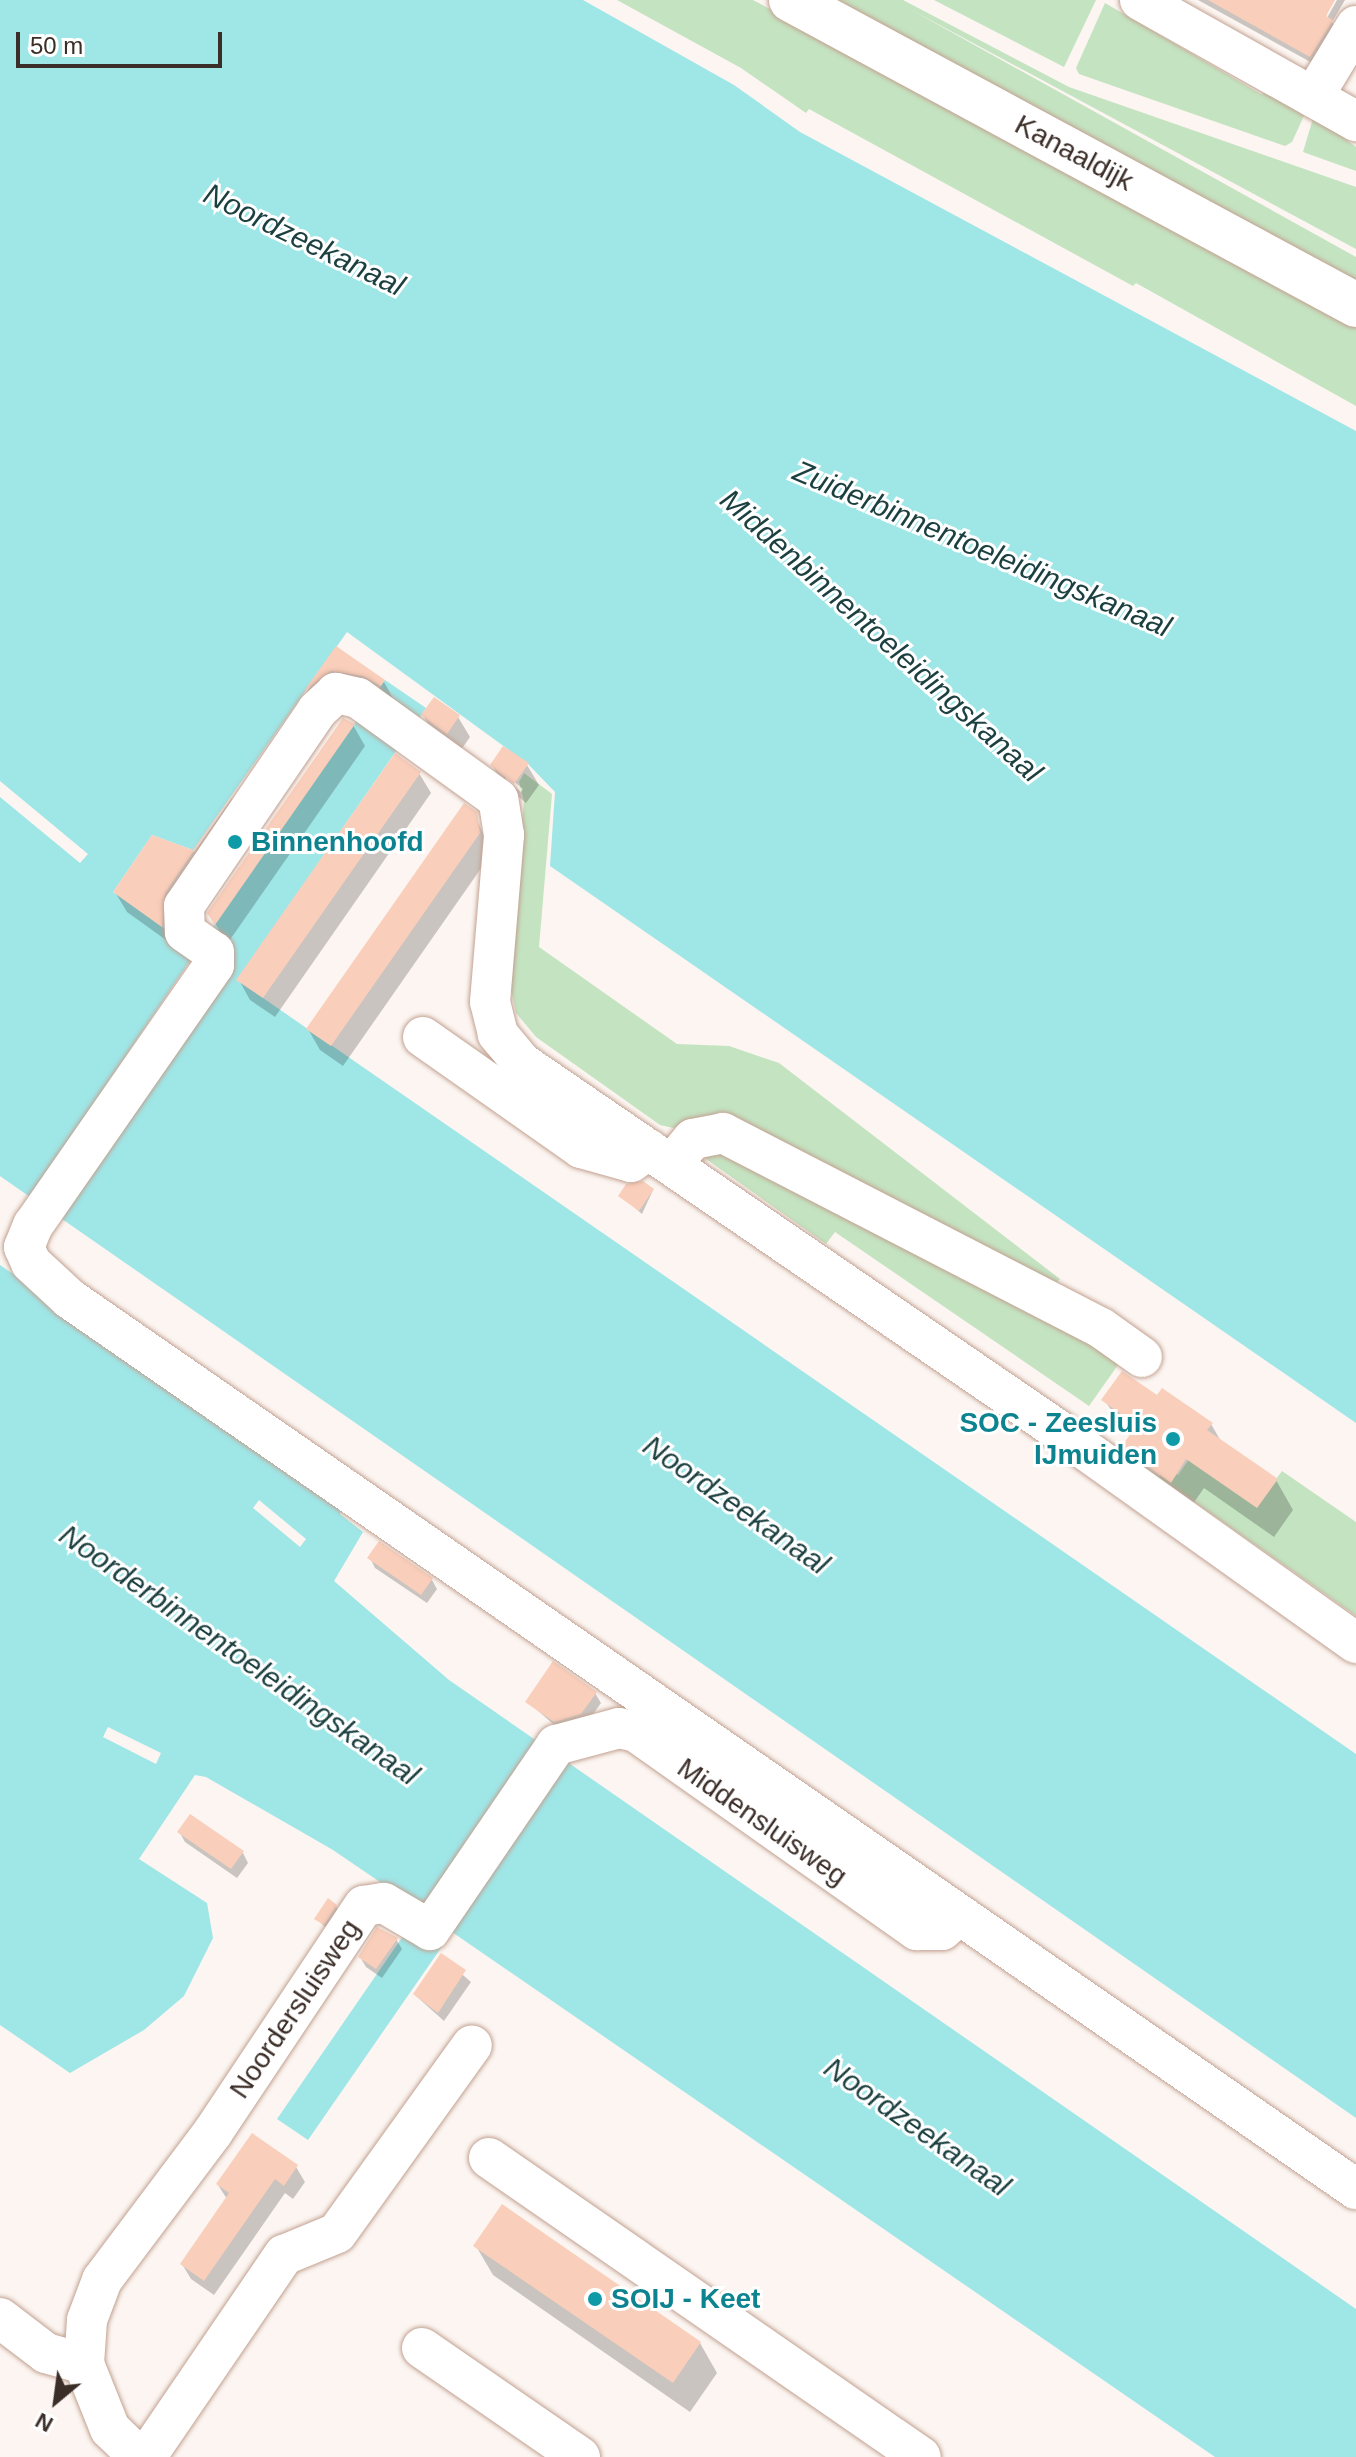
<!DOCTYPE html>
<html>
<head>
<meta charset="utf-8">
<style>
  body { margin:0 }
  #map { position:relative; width:1356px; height:2457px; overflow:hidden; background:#fcf5f1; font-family:Arial,sans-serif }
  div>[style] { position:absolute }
  .green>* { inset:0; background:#c4e3c1 }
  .water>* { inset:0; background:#9fe6e7 }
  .shadow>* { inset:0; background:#0003 }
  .building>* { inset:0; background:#f9ceba }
  .roads { filter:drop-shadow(0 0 2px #c2a191) drop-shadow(0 0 2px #c2a191) }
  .minor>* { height:40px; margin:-20px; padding:0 20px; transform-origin:20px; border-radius:20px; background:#fff }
  .major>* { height:44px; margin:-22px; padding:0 22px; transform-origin:22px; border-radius:22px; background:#fff }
  .dots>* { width:22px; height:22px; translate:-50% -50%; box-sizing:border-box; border:4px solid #fff; border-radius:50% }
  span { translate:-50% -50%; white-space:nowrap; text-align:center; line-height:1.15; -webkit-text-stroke:6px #fff; paint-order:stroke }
  .street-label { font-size:28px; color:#3b2d27 }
  .culture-label { font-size:28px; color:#0d838f; font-weight:700 }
  .left { translate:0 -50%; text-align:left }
  .right { translate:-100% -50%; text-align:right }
  .water-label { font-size:30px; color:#1c3f40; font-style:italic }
  .north { position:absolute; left:16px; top:2361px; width:80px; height:80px; -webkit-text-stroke:6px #fff; paint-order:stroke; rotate:209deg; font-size:22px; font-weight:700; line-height:32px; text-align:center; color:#3b2d27 }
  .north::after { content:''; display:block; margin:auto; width:28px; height:36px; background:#3b2d27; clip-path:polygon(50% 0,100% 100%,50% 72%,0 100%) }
  .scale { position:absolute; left:16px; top:32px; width:206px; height:36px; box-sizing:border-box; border:4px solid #3b2d27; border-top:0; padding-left:10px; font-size:24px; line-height:28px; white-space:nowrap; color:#3b2d27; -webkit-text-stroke:6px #fff; paint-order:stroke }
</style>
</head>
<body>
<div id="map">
  <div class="green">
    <div style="clip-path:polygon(617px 0,753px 0,1356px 322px,1356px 406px,1136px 283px,1133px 286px,809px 109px,806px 113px,741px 68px)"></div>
    <div style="clip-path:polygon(822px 0,903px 0,1069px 87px,1356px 187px,1356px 249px,908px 8px,1356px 257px,1356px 288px)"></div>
    <div style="clip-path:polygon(934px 0,1096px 0,1064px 67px)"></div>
    <div style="clip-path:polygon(1105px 3px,1261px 94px,1270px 91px,1308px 107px,1292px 142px,1285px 146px,1079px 74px,1076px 68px)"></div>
    <div style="clip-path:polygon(1314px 115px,1356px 147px,1356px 171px,1303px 152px)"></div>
    <div style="clip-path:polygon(524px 773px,552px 794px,539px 947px,677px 1044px,729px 1046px,779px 1063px,1060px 1279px,1055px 1285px,717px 1114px,673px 1128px,660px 1125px,536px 1037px,516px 1013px,508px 976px,524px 801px,519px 782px)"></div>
    <div style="clip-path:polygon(713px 1139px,1125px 1355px,1089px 1406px,835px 1232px,826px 1244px,706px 1159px,702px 1148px)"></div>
    <div style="clip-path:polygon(1189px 1459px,1256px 1507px,1282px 1471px,1356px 1522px,1356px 1616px,1159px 1477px,1166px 1467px,1178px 1475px)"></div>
  </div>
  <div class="water">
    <div style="clip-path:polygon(0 0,583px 0,734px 85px,800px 132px,1356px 431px,1356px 1423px,550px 866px,555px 792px,528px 764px,347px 632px,193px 850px,152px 835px,113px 892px,196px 951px,385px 680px,426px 708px,237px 980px,1356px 1754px,1356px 2118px,62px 1219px,230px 976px,196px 952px,30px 1197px,0 1176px,0 797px,80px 863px,88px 854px,0 781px)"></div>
    <div style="clip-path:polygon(evenodd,0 1265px,348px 1502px,340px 1514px,363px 1532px,334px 1581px,449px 1680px,1356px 2309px,1356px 2457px,1215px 2457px,452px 1932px,308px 2140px,277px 2119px,421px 1910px,333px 1850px,206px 1777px,195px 1775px,139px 1859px,207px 1903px,213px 1938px,184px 1996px,144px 2030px,70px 2073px,0 2025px,0 1265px,259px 1500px,306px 1539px,300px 1547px,253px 1508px,259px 1500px,0 1265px,108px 1727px,161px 1753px,156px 1764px,103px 1737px,108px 1727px)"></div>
  </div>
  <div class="shadow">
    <div style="clip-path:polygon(1198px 0,1332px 0,1323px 25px,1337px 0,1345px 0,1332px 22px,1337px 31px,1316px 65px)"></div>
    <div style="clip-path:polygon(337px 648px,384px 682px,395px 702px,318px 710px,307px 691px)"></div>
    <div style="clip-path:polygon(423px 715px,458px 717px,470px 737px,459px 753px,435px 735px)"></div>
    <div style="clip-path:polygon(343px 721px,353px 725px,365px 746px,227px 944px,209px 913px)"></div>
    <div style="clip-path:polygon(evenodd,492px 765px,527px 765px,539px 785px,526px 803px,504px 785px,492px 765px,506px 775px,523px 789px,521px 792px,506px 780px,506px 775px)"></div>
    <div style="clip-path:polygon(419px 773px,431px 793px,275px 1017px,250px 1000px,239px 980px)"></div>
    <div style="clip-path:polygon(232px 798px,242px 816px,173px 945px,127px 912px,115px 892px,153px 837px,194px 852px)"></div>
    <div style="clip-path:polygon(475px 814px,491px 854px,343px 1066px,320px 1050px,308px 1029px)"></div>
    <div style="clip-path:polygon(653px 1190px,642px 1214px,621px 1196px)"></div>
    <div style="clip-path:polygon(1158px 1398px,1211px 1424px,1222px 1443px,1276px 1480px,1293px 1510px,1274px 1537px,1204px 1488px,1188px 1511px,1141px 1477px,1124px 1447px,1131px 1437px,1104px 1400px)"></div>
    <div style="clip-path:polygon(370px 1558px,432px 1580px,437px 1589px,427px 1603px,375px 1568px)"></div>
    <div style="clip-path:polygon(595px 1693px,601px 1703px,586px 1724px,561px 1731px,528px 1702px)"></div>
    <div style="clip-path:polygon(191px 1817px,243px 1853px,248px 1863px,237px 1878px,185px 1842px,180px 1833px)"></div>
    <div style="clip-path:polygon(336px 1906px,338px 1910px,326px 1928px,317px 1919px)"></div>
    <div style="clip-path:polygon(396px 1939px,402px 1949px,382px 1978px,366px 1967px,360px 1957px)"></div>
    <div style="clip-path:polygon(441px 1956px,471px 1982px,444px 2021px,415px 1995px)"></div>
    <div style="clip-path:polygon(296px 2167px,305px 2182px,293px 2199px,285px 2193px,214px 2295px,191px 2279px,182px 2264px,227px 2199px,218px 2185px)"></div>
    <div style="clip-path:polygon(476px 2246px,700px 2343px,717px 2373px,690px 2412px,493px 2275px)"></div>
  </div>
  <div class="building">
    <div style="clip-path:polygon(1208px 0,1335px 0,1326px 16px,1333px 20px,1310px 57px)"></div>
    <div style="clip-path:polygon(336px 646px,385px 680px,381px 686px,363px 676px,331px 671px,304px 691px)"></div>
    <div style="clip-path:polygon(434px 697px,460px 715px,447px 734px,421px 715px)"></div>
    <div style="clip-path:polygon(343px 718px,355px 724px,215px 925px,207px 913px)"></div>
    <div style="clip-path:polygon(503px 746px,529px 763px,514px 784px,490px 765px)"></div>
    <div style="clip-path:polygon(395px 753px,421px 772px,263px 998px,236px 980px)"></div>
    <div style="clip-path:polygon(232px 795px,165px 893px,162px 927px,113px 892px,152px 835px,193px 850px)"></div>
    <div style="clip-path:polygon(464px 803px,477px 812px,480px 833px,331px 1046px,306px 1029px)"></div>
    <div style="clip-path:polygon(643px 1181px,654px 1189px,639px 1211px,618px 1196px,626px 1184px)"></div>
    <div style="clip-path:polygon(1122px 1371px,1157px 1395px,1162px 1388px,1213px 1423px,1207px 1430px,1278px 1479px,1257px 1508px,1186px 1459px,1171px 1483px,1121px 1447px,1137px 1425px,1101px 1400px)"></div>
    <div style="clip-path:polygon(379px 1541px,433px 1578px,421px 1595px,367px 1558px)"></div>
    <div style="clip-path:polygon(553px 1661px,597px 1692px,581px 1714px,554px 1722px,525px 1702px)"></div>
    <div style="clip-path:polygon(190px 1814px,244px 1851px,231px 1869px,177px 1832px)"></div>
    <div style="clip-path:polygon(328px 1898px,337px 1905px,324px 1925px,314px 1919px)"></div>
    <div style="clip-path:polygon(377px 1927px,398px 1938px,376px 1969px,358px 1957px)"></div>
    <div style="clip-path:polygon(441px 1953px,466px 1970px,438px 2013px,413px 1994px)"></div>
    <div style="clip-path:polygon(252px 2133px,298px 2165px,284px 2186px,275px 2179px,204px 2281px,180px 2264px,229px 2193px,216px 2184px)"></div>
    <div style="clip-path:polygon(502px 2204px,701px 2342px,673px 2383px,473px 2246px)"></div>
  </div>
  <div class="roads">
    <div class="minor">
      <div style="left:1140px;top:0;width:248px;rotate:29.3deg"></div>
      <div style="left:1313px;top:97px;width:83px;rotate:-58.8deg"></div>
      <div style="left:423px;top:1037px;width:193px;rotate:35.1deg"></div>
      <div style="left:581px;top:1148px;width:52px;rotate:15.6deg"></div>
      <div style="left:631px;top:1162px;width:22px;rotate:-34deg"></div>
      <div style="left:671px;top:1165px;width:34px;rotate:-50deg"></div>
      <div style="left:693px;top:1139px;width:31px;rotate:-11deg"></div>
      <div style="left:723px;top:1133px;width:425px;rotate:27.3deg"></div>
      <div style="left:1101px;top:1328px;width:50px;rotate:35.3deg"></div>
      <div style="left:1356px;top:1643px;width:370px;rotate:-144.5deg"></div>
      <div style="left:1055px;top:1428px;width:646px;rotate:-145.6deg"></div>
      <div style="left:522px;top:1063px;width:38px;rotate:-130deg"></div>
      <div style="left:498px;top:1034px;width:33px;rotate:-104deg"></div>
      <div style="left:490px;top:1002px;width:168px;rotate:-85.2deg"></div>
      <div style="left:504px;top:835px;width:36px;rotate:-99deg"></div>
      <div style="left:498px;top:799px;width:173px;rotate:-144.2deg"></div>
      <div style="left:358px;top:698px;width:23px;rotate:-167deg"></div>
      <div style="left:336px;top:693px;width:26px;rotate:137deg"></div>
      <div style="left:317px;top:711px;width:236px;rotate:124.3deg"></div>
      <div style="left:184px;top:906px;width:26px;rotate:88deg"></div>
      <div style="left:185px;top:932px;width:35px;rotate:35deg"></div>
      <div style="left:214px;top:952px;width:13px;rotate:90deg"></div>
      <div style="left:214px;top:965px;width:317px;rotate:124.8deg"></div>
      <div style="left:33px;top:1225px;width:24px;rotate:112deg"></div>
      <div style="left:24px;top:1247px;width:17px;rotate:66deg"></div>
      <div style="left:31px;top:1263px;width:53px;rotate:42.7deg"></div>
      <div style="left:70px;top:1299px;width:1564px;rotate:34.69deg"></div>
      <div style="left:489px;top:2158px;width:525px;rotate:34.69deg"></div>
      <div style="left:0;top:2318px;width:58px;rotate:37.3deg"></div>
      <div style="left:46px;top:2353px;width:40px;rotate:16deg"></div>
      <div style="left:422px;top:2348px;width:192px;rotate:34.6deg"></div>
      <div style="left:139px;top:2457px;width:40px;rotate:-136deg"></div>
      <div style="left:110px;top:2429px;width:70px;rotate:-111.8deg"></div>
      <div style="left:84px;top:2364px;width:44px;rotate:-86.1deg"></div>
      <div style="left:87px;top:2320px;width:43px;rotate:-69.4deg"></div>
      <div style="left:102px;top:2280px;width:185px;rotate:-53.1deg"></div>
      <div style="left:213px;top:2132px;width:272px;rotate:-56.3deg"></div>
      <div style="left:364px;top:1906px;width:20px;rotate:-9deg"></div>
      <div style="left:384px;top:1903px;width:53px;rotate:30.4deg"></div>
      <div style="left:430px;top:1930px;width:224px;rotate:-55.7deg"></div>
      <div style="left:556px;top:1745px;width:65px;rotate:-15.1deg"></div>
      <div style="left:619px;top:1728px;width:17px;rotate:13deg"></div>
      <div style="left:636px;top:1732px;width:344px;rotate:35.2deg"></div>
      <div style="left:917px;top:1930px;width:25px"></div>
      <div style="left:942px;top:1930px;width:23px;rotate:-40deg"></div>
      <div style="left:146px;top:2457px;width:245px;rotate:-55.7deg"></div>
      <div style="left:284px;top:2255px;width:57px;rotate:-22.5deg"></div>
      <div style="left:337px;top:2233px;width:231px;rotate:-54.3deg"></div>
    </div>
    <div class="major">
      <div style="left:791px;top:0;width:642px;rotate:28.36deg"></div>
    </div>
  </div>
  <div class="dots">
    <div style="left:235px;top:842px;background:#0f9aa8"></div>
    <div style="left:1173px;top:1439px;background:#0f9aa8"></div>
    <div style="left:595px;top:2299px;background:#0f9aa8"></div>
  </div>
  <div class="street-label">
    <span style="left:1074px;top:153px;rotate:28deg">Kanaaldijk</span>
    <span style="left:762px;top:1822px;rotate:35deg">Middensluisweg</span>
    <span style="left:295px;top:2009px;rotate:-56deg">Noordersluisweg</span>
  </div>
  <div class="culture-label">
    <span class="left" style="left:251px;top:842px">Binnenhoofd</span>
    <span class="right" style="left:1157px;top:1439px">SOC - Zeesluis<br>IJmuiden</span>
    <span class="left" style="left:611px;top:2299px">SOIJ - Keet</span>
  </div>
  <div class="water-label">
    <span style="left:304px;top:240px;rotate:26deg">Noordzeekanaal</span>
    <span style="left:982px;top:549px;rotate:23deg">Zuiderbinnentoeleidingskanaal</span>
    <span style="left:881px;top:636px;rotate:42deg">Middenbinnentoeleidingskanaal</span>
    <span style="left:736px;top:1505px;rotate:35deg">Noordzeekanaal</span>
    <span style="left:239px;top:1655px;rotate:35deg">Noorderbinnentoeleidingskanaal</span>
    <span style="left:917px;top:2127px;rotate:35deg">Noordzeekanaal</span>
  </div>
  <div class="north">N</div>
  <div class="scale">50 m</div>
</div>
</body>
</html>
